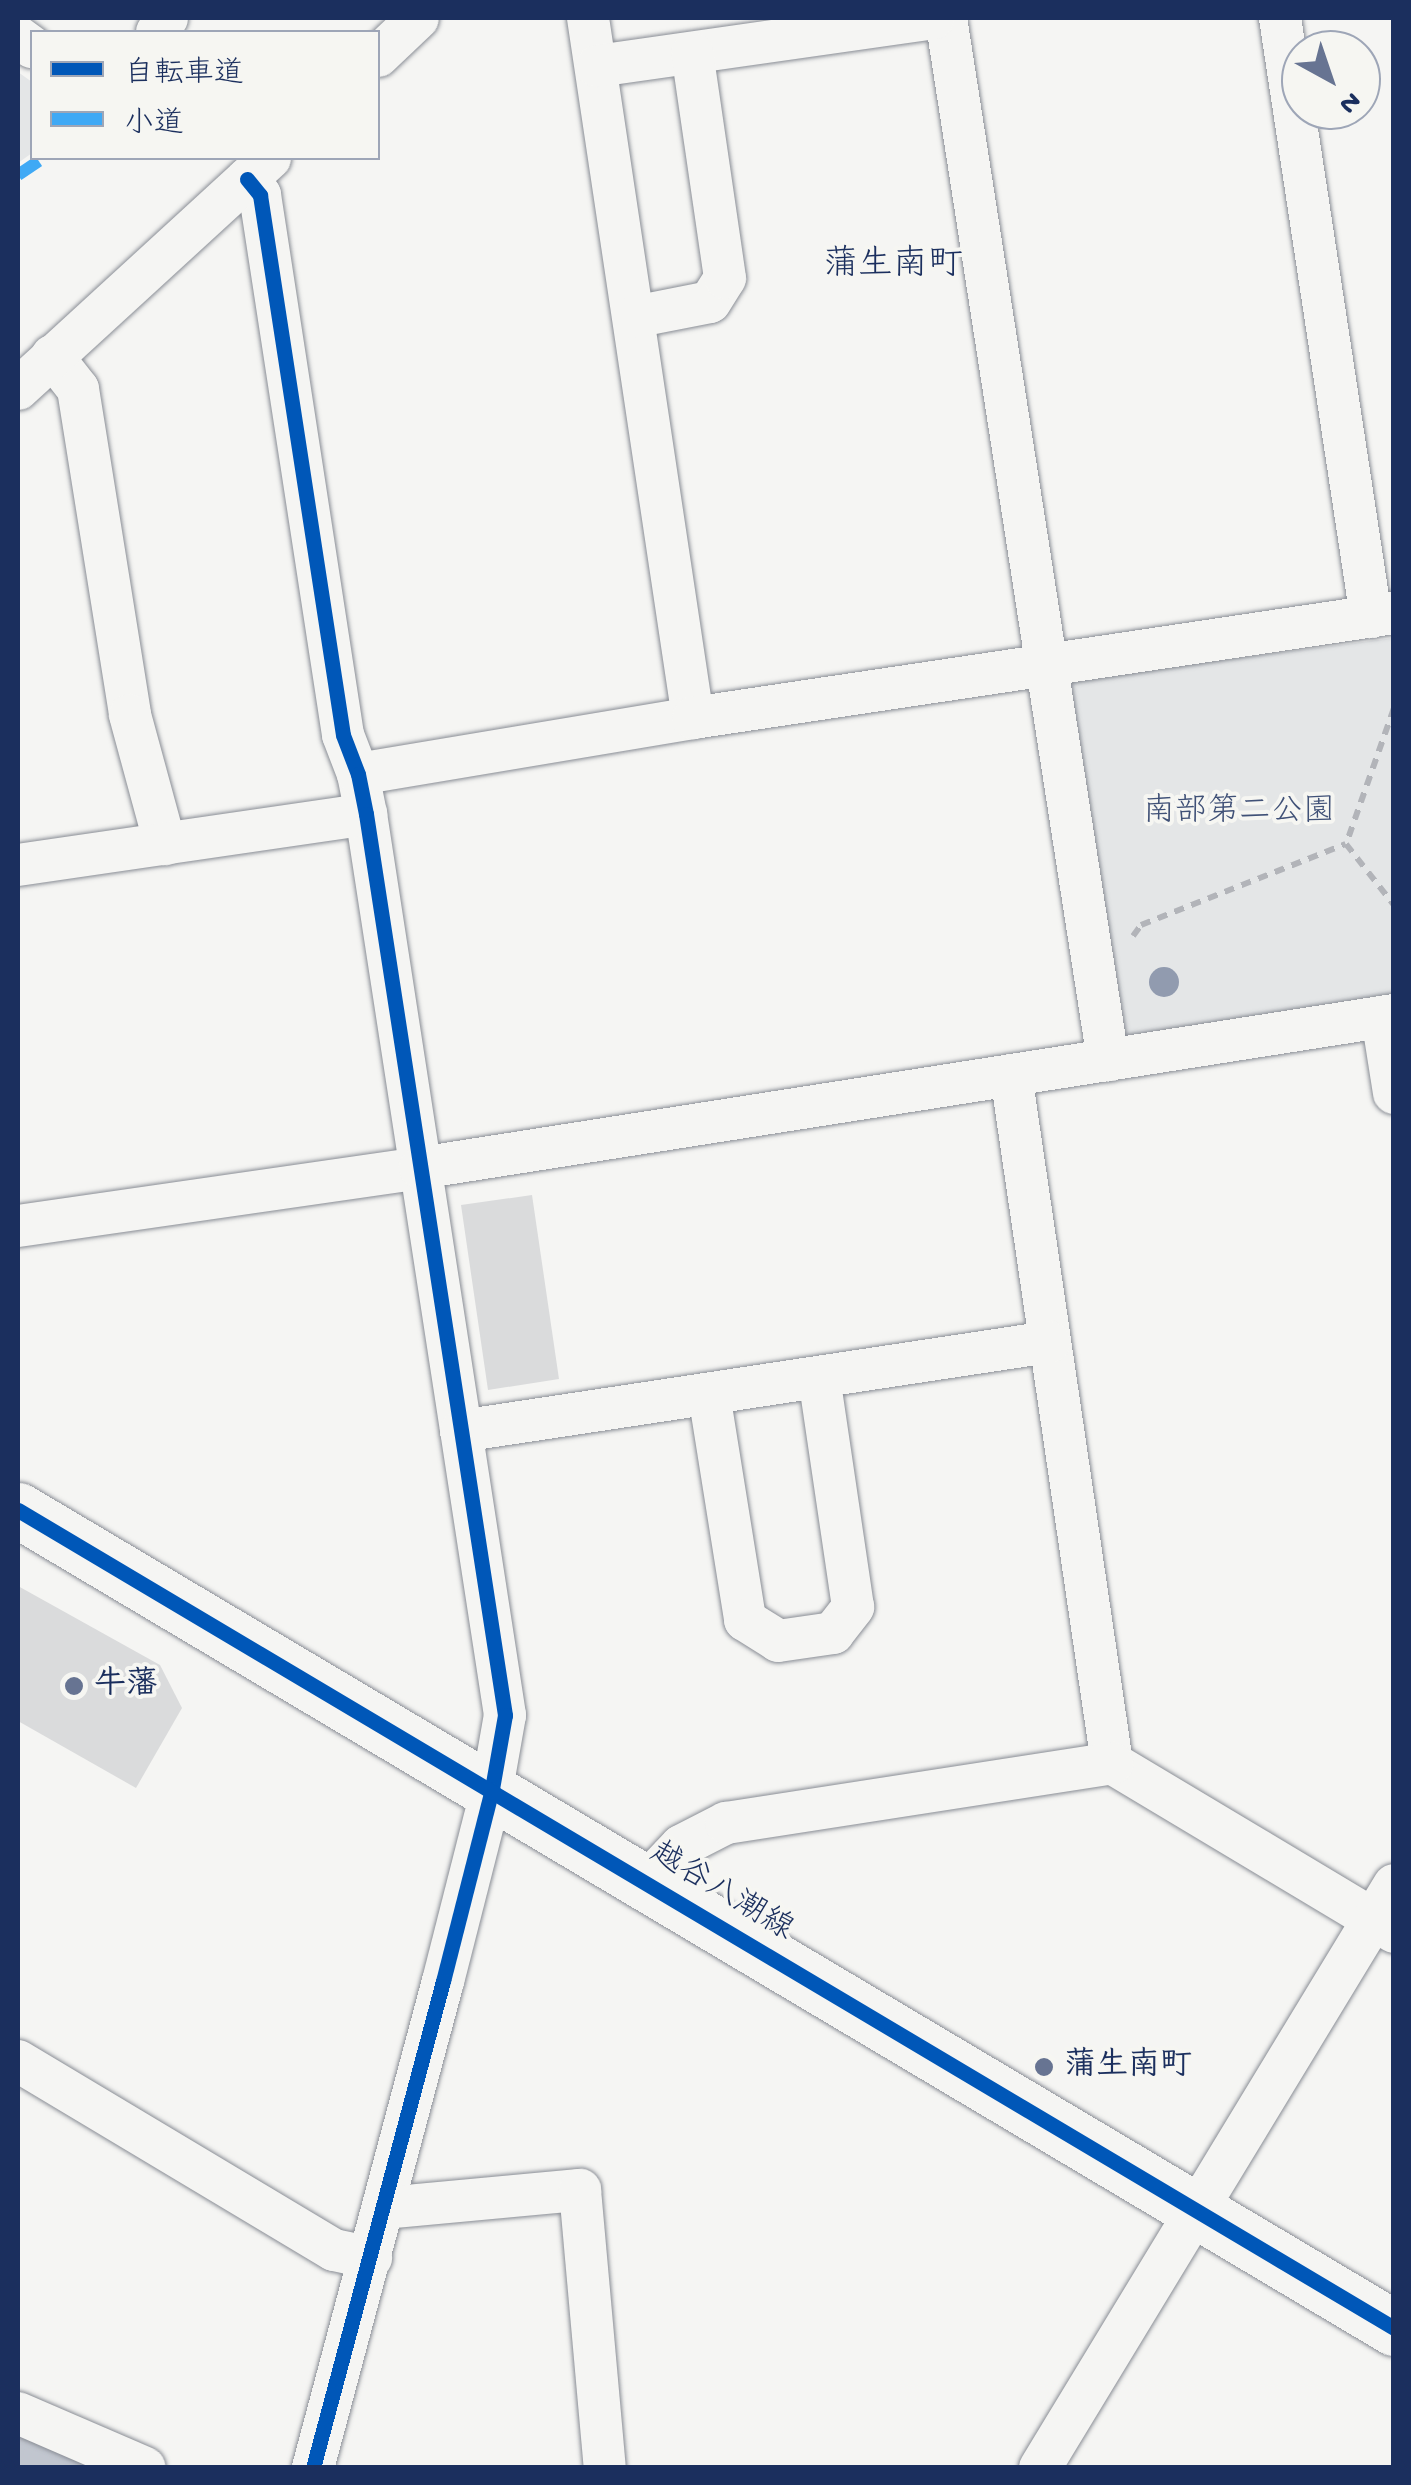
<!DOCTYPE html>
<html>
<head>
<meta charset="utf-8">
<style>
  body { margin:0 }
  #map { position:relative; width:1411px; height:2485px; overflow:hidden; background:#f5f5f3; font-family:"Gochi Hand","Klee One",sans-serif }
  div>[style] { position:absolute }
  .green>* { inset:0; background:#e4e6e7 }
  .river>* { height:80px; margin:-40px; padding:0 40px; transform-origin:40px; border-radius:40px; background:#c1c6cf }
  .building>* { inset:0; background:#dadbdc }
  .path>* { height:6px; margin-top:-3px; transform-origin:0; background:repeating-linear-gradient(90deg,#b2b4b9 0 10px,transparent 0 18px) }
  .roads { filter:drop-shadow(0 0 2px #898d95) drop-shadow(0 0 2px #898d95) }
  .street>* { height:42px; margin:-21px; padding:0 21px; transform-origin:21px; border-radius:21px; background:#f5f5f3 }
  .secondary>* { height:55px; margin:-27.5px; padding:0 27.5px; transform-origin:27.5px; border-radius:27.5px; background:#f5f5f3 }
  .quiet>* { height:12px; margin-top:-6px; transform-origin:0; background:repeating-linear-gradient(90deg,#3fa9f5 0 25px,transparent 0 37px) }
  .cycleway>* { height:15px; margin:-7.5px; padding:0 7.5px; transform-origin:7.5px; border-radius:7.5px; background:#0057b8 }
  .trees>* { width:30px; height:30px; margin:-15px; border-radius:50%; background:#919baf }
  .dots>* { width:28px; height:28px; translate:-50% -50%; box-sizing:border-box; border:5px solid #f6f6f2; border-radius:50% }
  span { translate:-50% -50%; white-space:nowrap; text-align:center; line-height:1.15; -webkit-text-stroke:8px #f6f6f2; paint-order:stroke }
  .park-label { font-size:32px; color:#405177 }
  .poi-label { font-size:32px; color:#1b2f5e; font-weight:700 }
  .left { translate:0 -50%; text-align:left }
  .street-label { font-size:32px; color:#1b2f5e }
  .neighbourhood-label { font-size:35px; color:#1b2f5e }
  .frame { position:absolute; inset:0; border:20px solid #1b2f5e; pointer-events:none }
  .legend { position:absolute; left:30px; top:30px; width:350px; height:130px; box-sizing:border-box; background:#f6f6f2; border:2px solid #9ea6b7; margin:0; padding:12px 18px; list-style:none; font-size:30px; color:#1b2f5e }
  .legend li { display:flex; align-items:center; gap:20px; height:50px }
  .legend b { width:50px; border:2px solid #9ea6b7 }
  .north { position:absolute; left:1281px; top:30px; width:100px; height:100px; box-sizing:border-box; background:#f6f6f2; border:2px solid #9ea6b7; border-radius:50%; rotate:140deg; font-size:28px; font-weight:700; line-height:40px; text-align:center; color:#1b2f5e }
  .north::after { content:''; display:block; margin:auto; width:35px; height:45px; background:#677492; clip-path:polygon(50% 0,100% 100%,50% 72%,0 100%) }
</style>
</head>
<body>
<div id="map">
  <div class="green">
    <div style="clip-path:polygon(18px 72px,32px 82px,32px 153px,18px 163px)"></div>
    <div style="clip-path:polygon(1393px 638px,1393px 1001px,1122px 1040px,1063px 681px)"></div>
  </div>
  <div class="river">
    <div style="left:18px;top:2453px;width:45px;rotate:7.6deg"></div>
    <div style="left:63px;top:2459px;width:19px;rotate:28deg"></div>
  </div>
  <div class="building">
    <div style="clip-path:polygon(532px 1195px,559px 1379px,488px 1390px,461px 1205px)"></div>
    <div style="clip-path:polygon(18px 1586px,160px 1665px,182px 1708px,136px 1788px,18px 1721px)"></div>
  </div>
  <div class="path">
    <div style="left:1394px;top:708px;width:144px;rotate:109.4deg"></div>
    <div style="left:1346px;top:844px;width:78px;rotate:51.8deg"></div>
    <div style="left:1133px;top:936px;width:14px;rotate:-54deg"></div>
    <div style="left:1141px;top:925px;width:220px;rotate:-21.6deg"></div>
  </div>
  <div class="roads">
    <div class="street">
      <div style="left:588px;top:18px;width:708px;rotate:81.47deg"></div>
      <div style="left:946px;top:18px;width:1055px;rotate:81.16deg"></div>
      <div style="left:1280px;top:18px;width:606px;rotate:81.36deg"></div>
      <div style="left:157px;top:32px;width:17px;rotate:-54deg"></div>
      <div style="left:18px;top:37px;width:17px;rotate:36deg"></div>
      <div style="left:378px;top:56px;width:55px;rotate:-43.5deg"></div>
      <div style="left:597px;top:66px;width:340px;rotate:-8.1deg"></div>
      <div style="left:247px;top:179px;width:21px;rotate:51deg"></div>
      <div style="left:260px;top:195px;width:546px;rotate:81.26deg"></div>
      <div style="left:343px;top:735px;width:42px;rotate:69deg"></div>
      <div style="left:358px;top:774px;width:41px;rotate:78.7deg"></div>
      <div style="left:366px;top:814px;width:912px;rotate:81.23deg"></div>
      <div style="left:505px;top:1715px;width:75px;rotate:100deg"></div>
      <div style="left:492px;top:1789px;width:198px;rotate:104.3deg"></div>
      <div style="left:443px;top:1981px;width:504px;rotate:104.95deg"></div>
      <div style="left:634px;top:317px;width:77px;rotate:-11.2deg"></div>
      <div style="left:710px;top:302px;width:28px;rotate:-58deg"></div>
      <div style="left:725px;top:278px;width:227px;rotate:-98.3deg"></div>
      <div style="left:52px;top:356px;width:42px;rotate:51.8deg"></div>
      <div style="left:78px;top:389px;width:330px;rotate:80.9deg"></div>
      <div style="left:130px;top:715px;width:134px;rotate:74.8deg"></div>
      <div style="left:18px;top:389px;width:342px;rotate:-42.5deg"></div>
      <div style="left:358px;top:774px;width:340px;rotate:-9.5deg"></div>
      <div style="left:693px;top:718px;width:709px;rotate:-8.52deg"></div>
      <div style="left:18px;top:865px;width:352px;rotate:-8.3deg"></div>
      <div style="left:1382px;top:1017px;width:77px;rotate:81deg"></div>
      <div style="left:1011px;top:1075px;width:695px;rotate:81.65deg"></div>
      <div style="left:1112px;top:1763px;width:329px;rotate:30.9deg"></div>
      <div style="left:18px;top:1226px;width:406px;rotate:-8.2deg"></div>
      <div style="left:420px;top:1168px;width:986px;rotate:-8.93deg"></div>
      <div style="left:709px;top:1394px;width:229px;rotate:80.9deg"></div>
      <div style="left:745px;top:1620px;width:39px;rotate:32deg"></div>
      <div style="left:778px;top:1641px;width:56px;rotate:-8.3deg"></div>
      <div style="left:833px;top:1633px;width:33px;rotate:-52deg"></div>
      <div style="left:853px;top:1607px;width:232px;rotate:-98.4deg"></div>
      <div style="left:461px;top:1431px;width:595px;rotate:-8.61deg"></div>
      <div style="left:648px;top:1881px;width:48px;rotate:-46.7deg"></div>
      <div style="left:681px;top:1846px;width:51px;rotate:-27.1deg"></div>
      <div style="left:726px;top:1823px;width:391px;rotate:-8.8deg"></div>
      <div style="left:18px;top:2061px;width:368px;rotate:30.9deg"></div>
      <div style="left:334px;top:2250px;width:38px;rotate:12deg"></div>
      <div style="left:385px;top:2208px;width:196px;rotate:-5.3deg"></div>
      <div style="left:580px;top:2190px;width:279px;rotate:84.9deg"></div>
      <div style="left:18px;top:2413px;width:138px;rotate:23.4deg"></div>
      <div style="left:1040px;top:2468px;width:682px;rotate:-58.73deg"></div>
    </div>
    <div class="secondary">
      <div style="left:18px;top:1510px;width:1601px;rotate:30.73deg"></div>
    </div>
  </div>
  <div class="quiet">
    <div style="left:18px;top:175px;width:30px;rotate:-34deg"></div>
  </div>
  <div class="cycleway">
    <div style="left:247px;top:179px;width:21px;rotate:51deg"></div>
    <div style="left:260px;top:195px;width:546px;rotate:81.26deg"></div>
    <div style="left:343px;top:735px;width:42px;rotate:69deg"></div>
    <div style="left:358px;top:774px;width:41px;rotate:78.7deg"></div>
    <div style="left:366px;top:814px;width:912px;rotate:81.23deg"></div>
    <div style="left:505px;top:1715px;width:75px;rotate:100deg"></div>
    <div style="left:492px;top:1789px;width:198px;rotate:104.3deg"></div>
    <div style="left:443px;top:1981px;width:504px;rotate:104.95deg"></div>
    <div style="left:18px;top:1510px;width:1601px;rotate:30.73deg"></div>
  </div>
  <div class="trees">
    <div style="left:1164px;top:982px"></div>
  </div>
  <div class="dots">
    <div style="left:74px;top:1686px;background:#677492"></div>
    <div style="left:1044px;top:2067px;background:#677492"></div>
  </div>
  <div class="park-label">
    <span style="left:1239px;top:813px">南部第二公園</span>
  </div>
  <div class="poi-label">
    <span class="left" style="left:94px;top:1686px">牛藩</span>
    <span class="left" style="left:1064px;top:2067px">蒲生南町</span>
  </div>
  <div class="street-label">
    <span style="left:721px;top:1893px;rotate:31deg">越谷八潮線</span>
  </div>
  <div class="neighbourhood-label">
    <span style="left:893px;top:267px">蒲生南町</span>
  </div>
  <div class="frame"></div>
  <ul class="legend">
  <li><b style="height:12px;background:#0057b8"></b>自転車道</li>
  <li><b style="height:12px;background:#3fa9f5"></b>小道</li>
  </ul>
  <div class="north">N</div>
</div>
</body>
</html>
